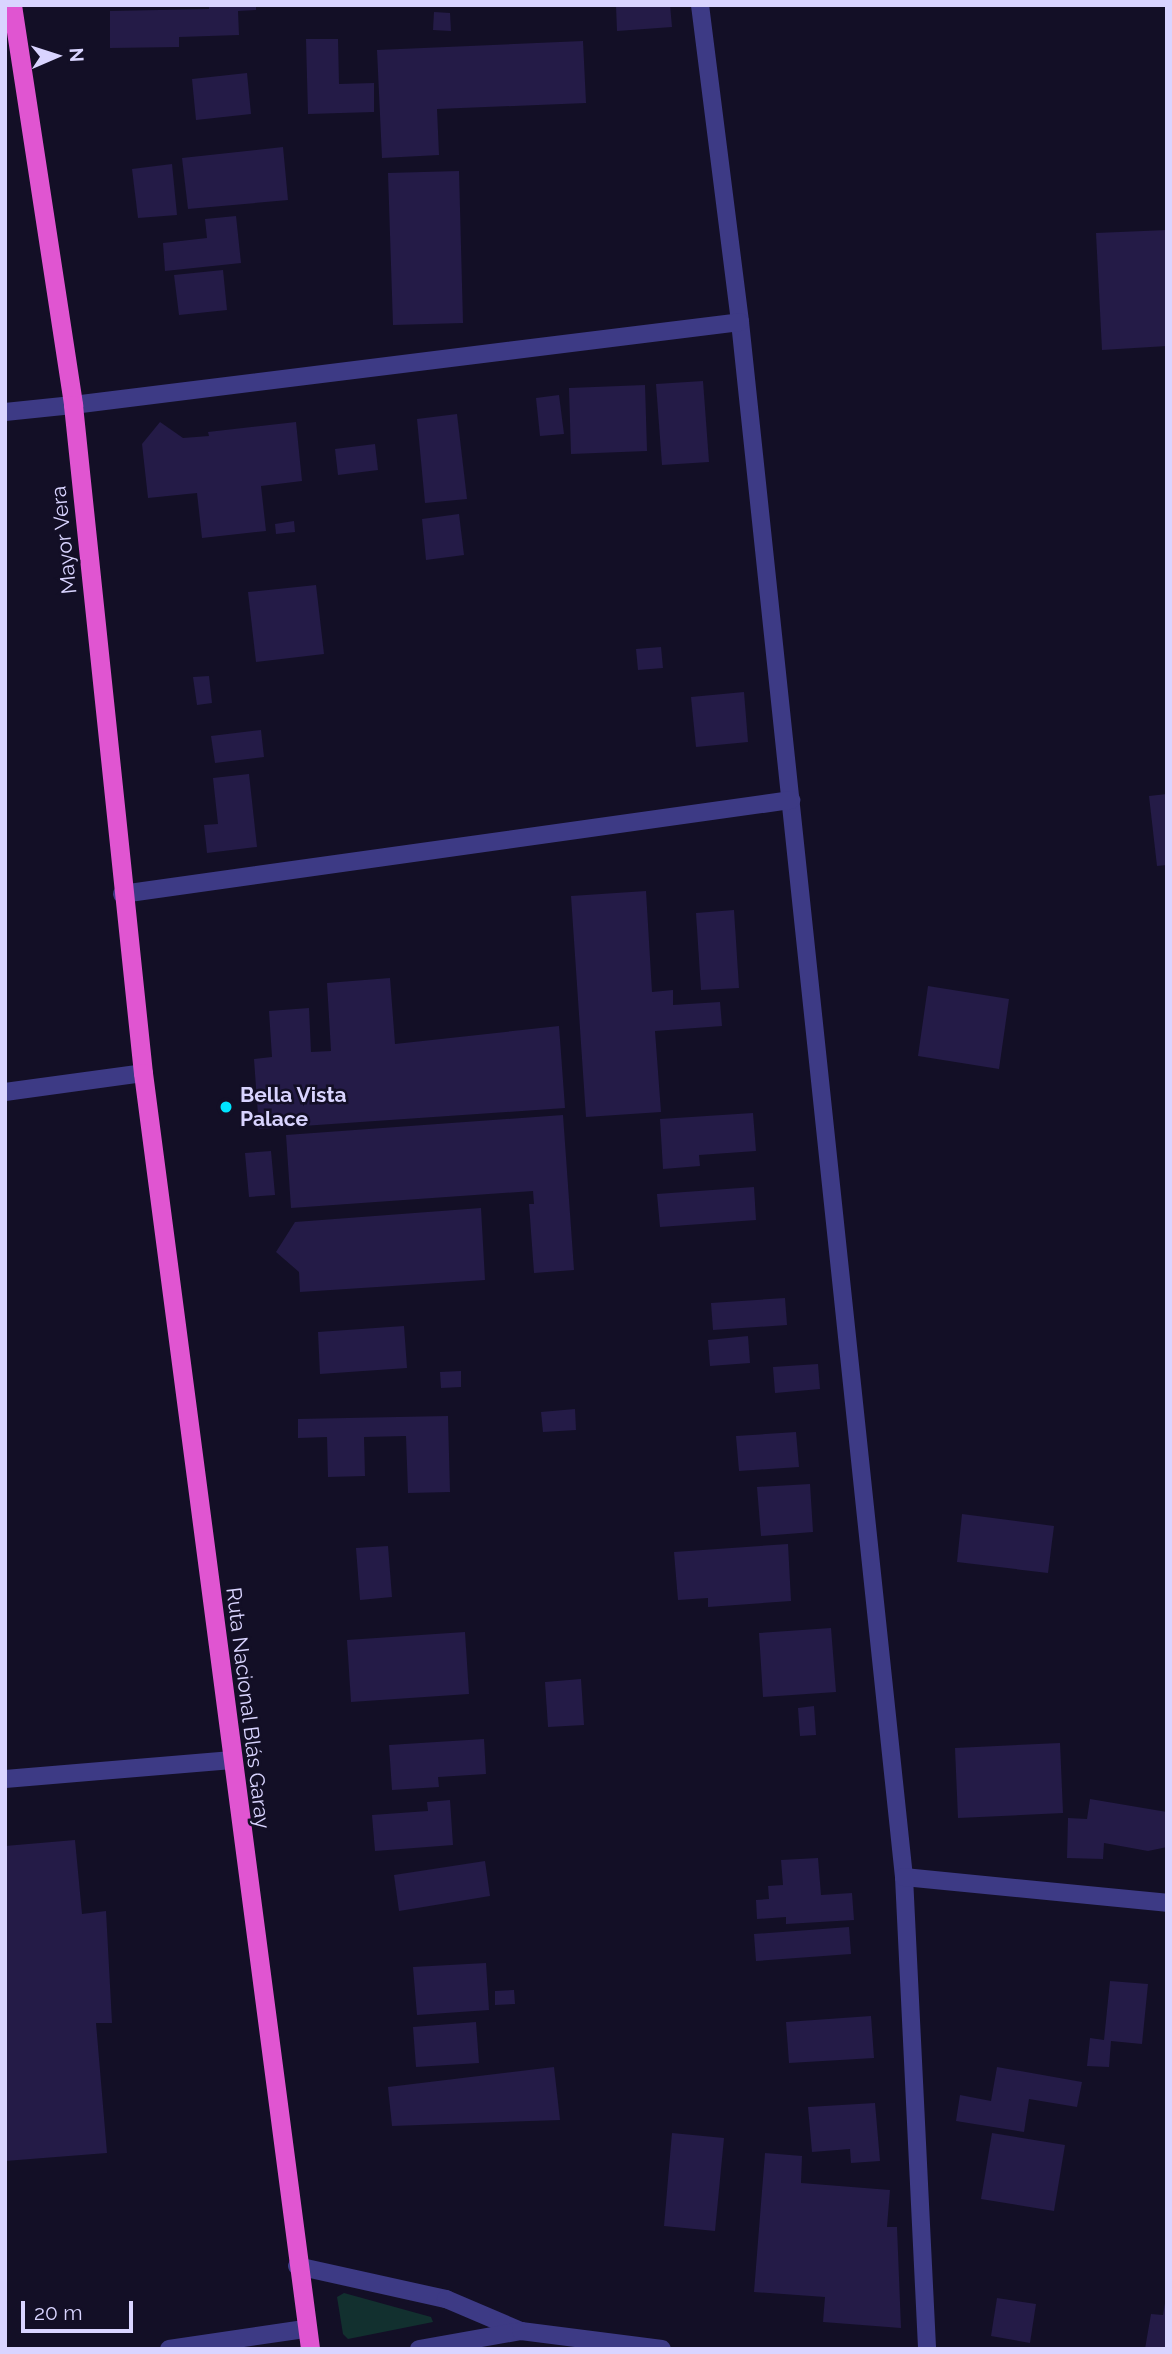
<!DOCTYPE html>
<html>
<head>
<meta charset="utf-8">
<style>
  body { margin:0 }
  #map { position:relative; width:1172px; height:2354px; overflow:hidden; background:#130f26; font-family:Raleway,sans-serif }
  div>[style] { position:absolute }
  .green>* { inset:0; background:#12302f }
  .building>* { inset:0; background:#241b47 }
  .minor>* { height:18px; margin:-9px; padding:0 9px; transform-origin:9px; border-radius:9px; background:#3d3a85 }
  .tertiary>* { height:18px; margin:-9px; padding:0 9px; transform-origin:9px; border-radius:9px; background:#3d3a85 }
  .trunk>* { height:19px; margin:-9.5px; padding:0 9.5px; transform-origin:9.5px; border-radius:9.5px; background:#e055d1 }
  .dots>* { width:19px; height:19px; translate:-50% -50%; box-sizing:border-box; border:4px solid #130f26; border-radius:50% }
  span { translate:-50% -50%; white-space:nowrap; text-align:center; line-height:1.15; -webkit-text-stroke:5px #130f26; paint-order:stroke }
  .street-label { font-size:21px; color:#d9d4ff }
  .poi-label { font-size:21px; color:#d9d4ff; font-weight:700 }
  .left { translate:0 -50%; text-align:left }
  .frame { position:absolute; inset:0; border:7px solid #d9d4ff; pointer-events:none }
  .north { position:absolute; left:21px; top:21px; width:70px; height:70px; -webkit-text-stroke:5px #130f26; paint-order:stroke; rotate:87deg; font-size:19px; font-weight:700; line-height:28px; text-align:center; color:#d9d4ff }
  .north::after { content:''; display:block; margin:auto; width:24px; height:32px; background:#d9d4ff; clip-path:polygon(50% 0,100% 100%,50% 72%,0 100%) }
  .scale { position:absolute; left:21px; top:2301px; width:112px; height:32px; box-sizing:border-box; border:4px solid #d9d4ff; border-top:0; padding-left:9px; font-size:21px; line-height:24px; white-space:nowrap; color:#d9d4ff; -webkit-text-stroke:5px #130f26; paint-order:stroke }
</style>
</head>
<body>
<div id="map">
  <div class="green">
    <div style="clip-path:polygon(344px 2293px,431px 2317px,433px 2322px,348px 2339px,343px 2334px,337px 2297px)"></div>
  </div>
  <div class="building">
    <div style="clip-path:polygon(209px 5px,256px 5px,256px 10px,238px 11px,239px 35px,179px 37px,179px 47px,110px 48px,110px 11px,209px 9px)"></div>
    <div style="clip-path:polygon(616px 5px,670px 5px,672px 27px,617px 31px)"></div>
    <div style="clip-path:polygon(434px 12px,450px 13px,451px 31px,433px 30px)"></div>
    <div style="clip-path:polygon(306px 39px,338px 39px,339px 84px,374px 83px,374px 112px,308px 114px)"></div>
    <div style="clip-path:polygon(583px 41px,586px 103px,437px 109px,439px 155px,382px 158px,377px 50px)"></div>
    <div style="clip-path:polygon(247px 73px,251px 114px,196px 120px,192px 79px)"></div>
    <div style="clip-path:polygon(283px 147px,288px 200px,188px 209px,182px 158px)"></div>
    <div style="clip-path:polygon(172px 164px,177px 215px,138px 218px,132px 169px)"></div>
    <div style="clip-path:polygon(459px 171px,463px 323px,393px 325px,388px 173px)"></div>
    <div style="clip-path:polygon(236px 216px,241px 263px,165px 271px,163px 243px,207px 238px,205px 219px)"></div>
    <div style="clip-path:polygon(1167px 230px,1167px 346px,1102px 350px,1096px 233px)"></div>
    <div style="clip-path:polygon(223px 270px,227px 310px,179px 315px,174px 275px)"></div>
    <div style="clip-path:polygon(703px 381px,709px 462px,662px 465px,656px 384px)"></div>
    <div style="clip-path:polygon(645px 385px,647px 451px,571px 454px,569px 388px)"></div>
    <div style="clip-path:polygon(559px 395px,564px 434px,540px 436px,536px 398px)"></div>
    <div style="clip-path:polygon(457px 414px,467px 499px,425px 503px,417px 419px)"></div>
    <div style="clip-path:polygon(160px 422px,183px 438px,209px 436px,208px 432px,296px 422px,302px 481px,261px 486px,266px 531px,202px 538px,197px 493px,148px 498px,142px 444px)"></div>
    <div style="clip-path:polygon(375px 444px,378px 470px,338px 475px,335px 449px)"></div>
    <div style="clip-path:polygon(459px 514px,464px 555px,426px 560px,422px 519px)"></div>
    <div style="clip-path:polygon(294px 521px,295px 532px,276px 534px,275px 524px)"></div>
    <div style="clip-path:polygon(316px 585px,324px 654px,256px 662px,248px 592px)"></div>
    <div style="clip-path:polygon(661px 647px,663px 668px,638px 670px,636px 649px)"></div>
    <div style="clip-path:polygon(209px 676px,212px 703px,197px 705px,193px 677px)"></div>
    <div style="clip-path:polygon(744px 692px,748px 742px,696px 747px,691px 697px)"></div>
    <div style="clip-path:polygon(261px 730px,264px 757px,215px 763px,211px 736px)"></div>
    <div style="clip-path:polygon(249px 774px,257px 847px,207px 853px,204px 825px,218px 824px,213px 778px)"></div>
    <div style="clip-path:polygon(1167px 794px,1167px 865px,1157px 866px,1149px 796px)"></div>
    <div style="clip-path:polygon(646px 891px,652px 992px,673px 990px,673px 1005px,720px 1002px,722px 1026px,655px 1031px,661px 1112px,586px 1117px,571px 896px)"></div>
    <div style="clip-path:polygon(734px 910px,739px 988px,701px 990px,696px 913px)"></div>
    <div style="clip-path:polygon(390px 978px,395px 1044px,559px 1026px,565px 1108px,259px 1129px,254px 1059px,272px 1057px,269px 1011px,309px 1008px,311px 1052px,331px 1051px,327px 983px)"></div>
    <div style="clip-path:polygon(928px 986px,1009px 999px,999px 1069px,918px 1056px)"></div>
    <div style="clip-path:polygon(753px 1113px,756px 1151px,699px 1155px,700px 1166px,663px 1169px,660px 1119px)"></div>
    <div style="clip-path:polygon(563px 1115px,574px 1270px,534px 1273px,529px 1204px,534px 1204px,533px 1191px,291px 1208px,286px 1135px)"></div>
    <div style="clip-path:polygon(271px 1151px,275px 1195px,249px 1197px,245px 1153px)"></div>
    <div style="clip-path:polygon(754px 1187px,756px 1220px,660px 1227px,657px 1194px)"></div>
    <div style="clip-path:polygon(481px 1208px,485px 1280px,300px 1292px,299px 1272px,276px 1252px,295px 1222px)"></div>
    <div style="clip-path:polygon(785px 1298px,787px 1325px,713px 1330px,711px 1303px)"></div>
    <div style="clip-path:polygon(404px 1326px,407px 1368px,320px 1374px,318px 1332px)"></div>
    <div style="clip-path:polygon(748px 1336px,750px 1363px,710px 1366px,708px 1340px)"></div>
    <div style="clip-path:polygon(818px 1364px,820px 1389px,775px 1393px,773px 1367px)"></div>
    <div style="clip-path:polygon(461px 1371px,461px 1387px,441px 1388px,440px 1372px)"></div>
    <div style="clip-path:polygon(575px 1409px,576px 1430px,543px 1432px,541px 1412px)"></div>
    <div style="clip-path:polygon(448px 1416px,450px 1492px,408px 1493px,406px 1436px,364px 1437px,365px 1476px,328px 1477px,327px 1437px,298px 1438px,298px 1419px)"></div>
    <div style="clip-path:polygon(796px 1432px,799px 1467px,739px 1471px,736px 1436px)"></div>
    <div style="clip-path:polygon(810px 1484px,813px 1532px,761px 1536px,757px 1487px)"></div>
    <div style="clip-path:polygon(962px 1514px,1054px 1526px,1048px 1573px,957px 1562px)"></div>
    <div style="clip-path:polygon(788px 1544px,791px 1601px,708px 1607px,708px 1598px,678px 1600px,674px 1552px)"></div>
    <div style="clip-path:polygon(388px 1546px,392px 1597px,360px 1600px,356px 1548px)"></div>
    <div style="clip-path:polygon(831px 1628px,836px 1692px,763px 1697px,759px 1633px)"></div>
    <div style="clip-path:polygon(465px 1632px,469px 1694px,351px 1702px,347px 1640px)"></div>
    <div style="clip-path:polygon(581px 1679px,584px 1725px,548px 1727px,545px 1682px)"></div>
    <div style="clip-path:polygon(814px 1706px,816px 1735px,800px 1736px,798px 1708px)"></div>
    <div style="clip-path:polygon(484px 1739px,486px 1774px,438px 1777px,439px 1787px,392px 1790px,389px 1745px)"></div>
    <div style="clip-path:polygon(1060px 1743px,1063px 1813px,958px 1818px,955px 1748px)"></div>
    <div style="clip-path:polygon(1090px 1799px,1167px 1812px,1167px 1847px,1148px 1851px,1104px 1843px,1103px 1859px,1067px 1858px,1068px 1818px,1087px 1819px)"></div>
    <div style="clip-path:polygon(450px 1800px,453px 1845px,375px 1851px,372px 1815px,428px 1811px,427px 1802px)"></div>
    <div style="clip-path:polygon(75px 1840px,82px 1914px,106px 1911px,112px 2023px,96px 2023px,107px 2153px,5px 2161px,5px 1846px)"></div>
    <div style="clip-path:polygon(818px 1858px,821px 1895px,852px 1893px,854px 1920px,786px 1924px,786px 1917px,757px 1919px,756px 1900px,769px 1899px,768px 1886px,783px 1885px,781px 1860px)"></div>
    <div style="clip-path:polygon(485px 1861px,490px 1896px,399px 1911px,394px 1875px)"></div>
    <div style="clip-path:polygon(849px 1927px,851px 1954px,756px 1961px,754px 1934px)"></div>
    <div style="clip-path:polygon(486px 1963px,489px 2010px,417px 2015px,413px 1967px)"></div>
    <div style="clip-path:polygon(1110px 1981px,1148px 1984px,1142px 2044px,1111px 2041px,1109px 2067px,1087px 2066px,1090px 2038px,1104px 2040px)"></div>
    <div style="clip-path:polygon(514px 1990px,515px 2004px,495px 2005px,495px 1991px)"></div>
    <div style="clip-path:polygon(871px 2016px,874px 2058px,789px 2063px,786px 2022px)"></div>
    <div style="clip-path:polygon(476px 2022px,479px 2063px,416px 2067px,413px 2027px)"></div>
    <div style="clip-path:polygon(554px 2067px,560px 2120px,392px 2126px,388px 2087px)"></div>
    <div style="clip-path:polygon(997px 2067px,1082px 2082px,1077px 2107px,1029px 2099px,1024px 2132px,956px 2121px,960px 2095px,991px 2101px)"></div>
    <div style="clip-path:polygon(875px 2103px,880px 2161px,851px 2163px,850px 2149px,812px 2152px,808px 2107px)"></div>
    <div style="clip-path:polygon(672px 2133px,724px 2138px,715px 2231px,664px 2226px)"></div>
    <div style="clip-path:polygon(992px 2133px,1065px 2145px,1054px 2211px,981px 2199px)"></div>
    <div style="clip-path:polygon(765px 2153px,802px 2156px,801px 2183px,890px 2190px,887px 2227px,897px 2227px,901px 2328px,823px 2322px,825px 2297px,754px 2292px)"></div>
    <div style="clip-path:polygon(997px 2298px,1036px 2304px,1030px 2343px,991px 2336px)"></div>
    <div style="clip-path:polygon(1165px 2303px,1167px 2349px,1145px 2349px,1151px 2314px,1163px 2315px)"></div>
  </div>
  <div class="minor">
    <div style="left:700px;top:5px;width:320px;rotate:82.8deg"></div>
    <div style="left:740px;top:322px;width:1564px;rotate:83.98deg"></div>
    <div style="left:904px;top:1877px;width:473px;rotate:87.2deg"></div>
    <div style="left:73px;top:405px;width:672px;rotate:-7.09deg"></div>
    <div style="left:122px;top:894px;width:676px;rotate:-8deg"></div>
    <div style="left:5px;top:1092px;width:139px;rotate:-7.8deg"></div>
    <div style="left:5px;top:1779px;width:228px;rotate:-4.8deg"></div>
    <div style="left:904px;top:1877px;width:264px;rotate:5.6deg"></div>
    <div style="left:297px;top:2266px;width:153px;rotate:12.5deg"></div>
    <div style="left:446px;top:2299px;width:82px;rotate:23.1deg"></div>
    <div style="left:169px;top:2349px;width:137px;rotate:-8.4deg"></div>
    <div style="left:419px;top:2349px;width:104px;rotate:-10deg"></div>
    <div style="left:521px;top:2331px;width:142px;rotate:7.3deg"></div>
  </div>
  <div class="tertiary">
    <div style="left:5px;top:412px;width:68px;rotate:-5.9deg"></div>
  </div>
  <div class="trunk">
    <div style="left:12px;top:5px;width:405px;rotate:81.3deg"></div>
    <div style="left:73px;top:405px;width:672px;rotate:84.02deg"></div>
    <div style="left:143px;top:1073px;width:1287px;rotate:82.54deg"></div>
  </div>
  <div class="dots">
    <div style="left:226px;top:1107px;background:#00e5ff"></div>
  </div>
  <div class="street-label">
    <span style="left:64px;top:540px;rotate:-96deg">Mayor Vera</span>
    <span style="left:248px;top:1708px;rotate:83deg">Ruta Nacional Blás Garay</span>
  </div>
  <div class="poi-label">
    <span class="left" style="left:240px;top:1107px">Bella Vista<br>Palace</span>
  </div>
  <div class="frame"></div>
  <div class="north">N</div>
  <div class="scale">20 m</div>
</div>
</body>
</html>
